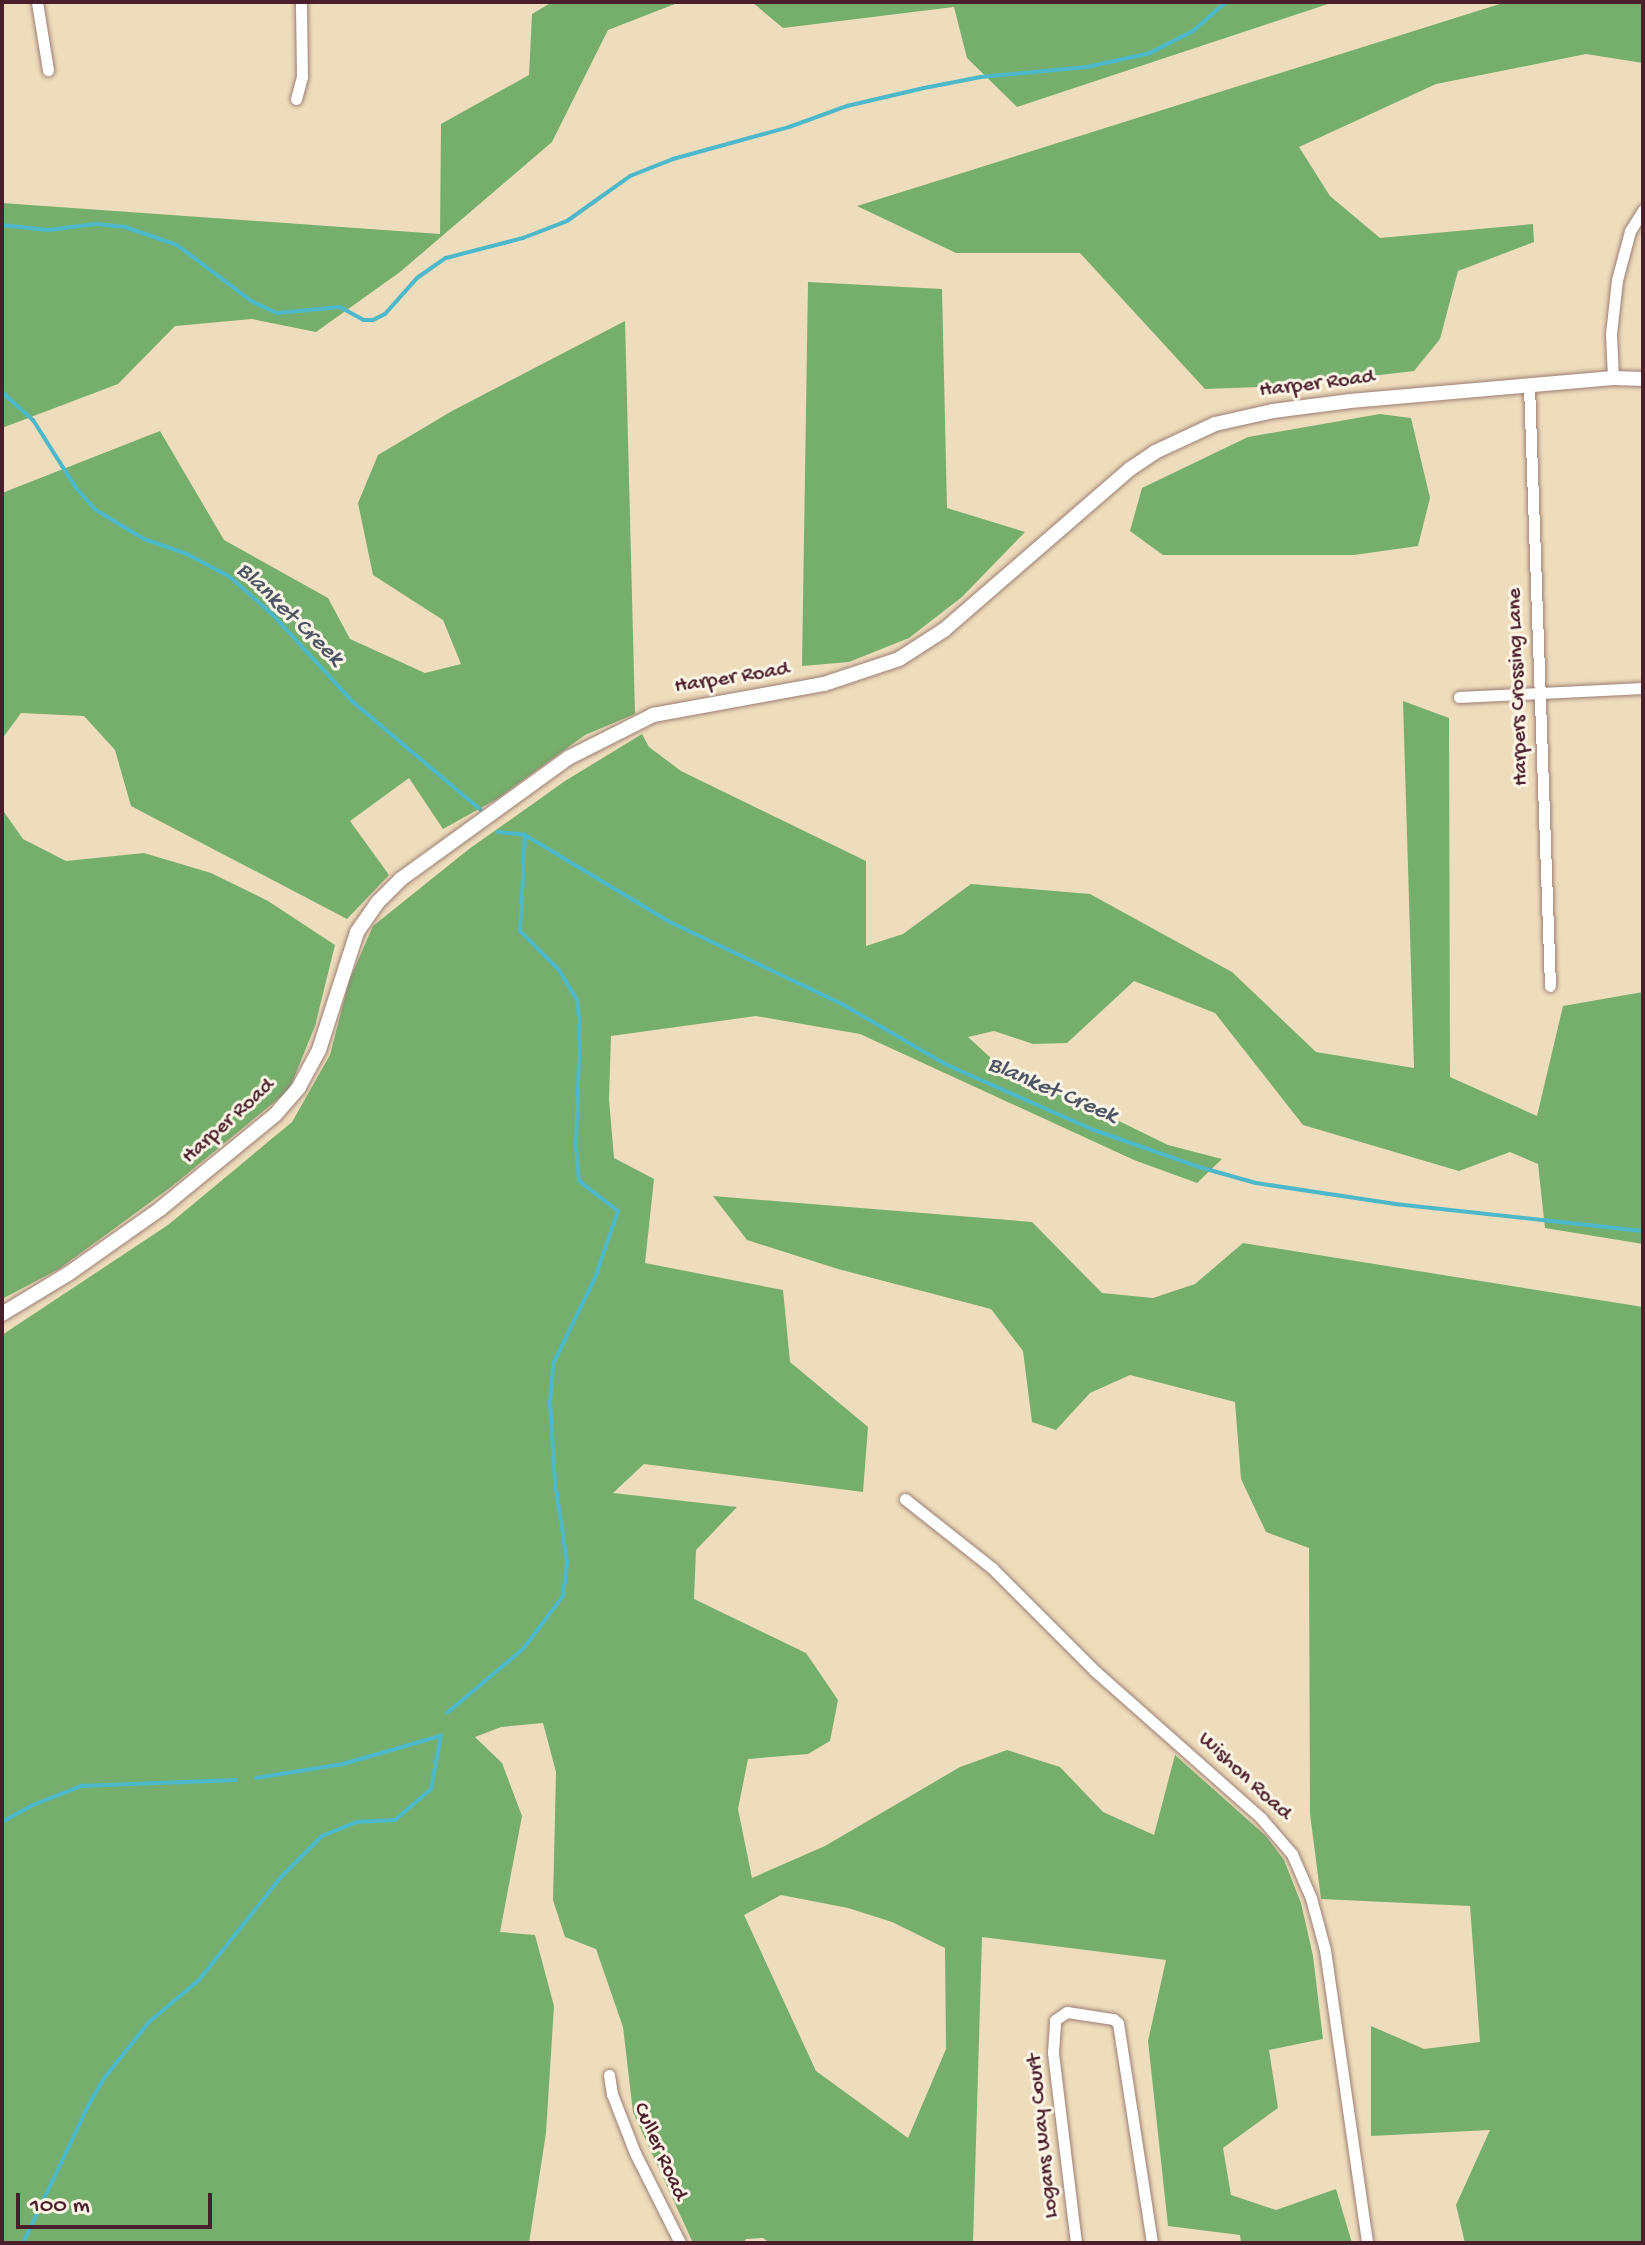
<!DOCTYPE html>
<html>
<head>
<meta charset="utf-8">
<style>
  body { margin:0 }
  #map { position:relative; width:1645px; height:2245px; overflow:hidden; background:#eeddbc; font-family:"Gochi Hand",sans-serif }
  div>[style] { position:absolute }
  .forest>* { inset:0; background:#76af6d }
  .stream>* { height:4px; margin:-2px; padding:0 2px; transform-origin:2px; border-radius:2px; background:#4db8ca }
  .roads { filter:drop-shadow(0 0 2px #9c7e74) drop-shadow(0 0 2px #9c7e74) }
  .minor>* { height:11px; margin:-5.5px; padding:0 5.5px; transform-origin:5.5px; border-radius:5.5px; background:#fff }
  .tertiary>* { height:14px; margin:-7px; padding:0 7px; transform-origin:7px; border-radius:7px; background:#fff }
  span { translate:-50% -50%; white-space:nowrap; text-align:center; line-height:1.15; -webkit-text-stroke:6px #fcf5e5; paint-order:stroke }
  .street-label { font-size:22px; color:#4a1f2b }
  .water-label { font-size:24px; color:#4b5563; font-style:italic }
  .frame { position:absolute; inset:0; border:4px solid #4a1f2b; pointer-events:none }
  .scale { position:absolute; left:16px; top:2193px; width:196px; height:36px; box-sizing:border-box; border:4px solid #4a1f2b; border-top:0; padding-left:10px; font-size:24px; line-height:28px; white-space:nowrap; color:#4a1f2b; -webkit-text-stroke:6px #fcf5e5; paint-order:stroke }
</style>
</head>
<body>
<div id="map">
  <div class="forest">
    <div style="clip-path:polygon(552px 2px,680px 2px,608px 30px,552px 142px,400px 272px,316px 332px,252px 319px,175px 326px,118px 384px,2px 428px,2px 203px,440px 234px,441px 124px,529px 75px,532px 14px)"></div>
    <div style="clip-path:polygon(752px 2px,1334px 2px,1017px 107px,967px 58px,954px 7px,783px 28px)"></div>
    <div style="clip-path:polygon(1506px 2px,1643px 2px,1643px 63px,1586px 54px,1436px 84px,1299px 147px,1330px 196px,1380px 238px,1533px 224px,1534px 242px,1458px 271px,1440px 339px,1414px 371px,1286px 386px,1205px 389px,1080px 253px,956px 253px,857px 206px)"></div>
    <div style="clip-path:polygon(808px 282px,942px 289px,947px 508px,1025px 532px,962px 597px,909px 638px,849px 662px,802px 666px)"></div>
    <div style="clip-path:polygon(625px 321px,635px 714px,585px 735px,497px 799px,443px 829px,409px 778px,350px 821px,389px 875px,347px 919px,131px 806px,115px 750px,84px 716px,21px 713px,2px 739px,2px 493px,160px 431px,224px 540px,328px 598px,350px 639px,425px 673px,461px 664px,443px 620px,373px 575px,358px 503px,378px 455px,452px 411px)"></div>
    <div style="clip-path:polygon(1380px 414px,1411px 418px,1430px 498px,1418px 546px,1354px 555px,1163px 555px,1130px 531px,1142px 488px,1248px 437px)"></div>
    <div style="clip-path:polygon(evenodd,1403px 701px,1449px 718px,1450px 1077px,1537px 1116px,1563px 1006px,1643px 992px,1643px 1244px,1545px 1228px,1538px 1164px,1510px 1152px,1459px 1171px,1303px 1125px,1215px 1013px,1134px 981px,1067px 1043px,1033px 1044px,994px 1031px,968px 1037px,992px 1059px,1168px 1145px,1222px 1159px,1197px 1183px,1134px 1160px,860px 1034px,756px 1016px,611px 1036px,609px 1099px,614px 1158px,654px 1179px,645px 1263px,783px 1290px,790px 1362px,868px 1427px,863px 1492px,644px 1464px,613px 1493px,737px 1507px,696px 1550px,694px 1599px,806px 1653px,838px 1700px,830px 1741px,808px 1754px,748px 1759px,738px 1809px,752px 1878px,825px 1846px,960px 1767px,1007px 1750px,1060px 1767px,1103px 1812px,1154px 1835px,1175px 1755px,1266px 1836px,1284px 1860px,1301px 1903px,1313px 1956px,1323px 2039px,1269px 2050px,1278px 2108px,1223px 2148px,1231px 2195px,1276px 2210px,1336px 2189px,1352px 2243px,1241px 2243px,1240px 2235px,1168px 2226px,1148px 2041px,1166px 1960px,982px 1937px,973px 2243px,770px 2243px,763px 2238px,746px 2239px,743px 2243px,693px 2243px,633px 2112px,623px 2027px,596px 1949px,565px 1937px,553px 1900px,556px 1772px,543px 1723px,501px 1727px,475px 1737px,502px 1763px,522px 1816px,500px 1932px,535px 1935px,554px 2006px,546px 2133px,529px 2243px,2px 2243px,2px 1335px,168px 1225px,292px 1122px,330px 1055px,349px 981px,373px 926px,469px 849px,565px 781px,642px 734px,649px 747px,681px 771px,866px 861px,866px 946px,903px 934px,971px 884px,1090px 894px,1232px 972px,1316px 1052px,1414px 1068px,1403px 701px,781px 1895px,848px 1908px,892px 1922px,945px 1948px,946px 2049px,908px 2138px,816px 2071px,744px 1915px,781px 1895px)"></div>
    <div style="clip-path:polygon(2px 809px,23px 839px,66px 861px,144px 853px,211px 873px,268px 901px,335px 945px,315px 1026px,289px 1090px,171px 1187px,59px 1269px,2px 1299px)"></div>
    <div style="clip-path:polygon(713px 1196px,1032px 1222px,1102px 1293px,1153px 1298px,1195px 1284px,1243px 1243px,1643px 1307px,1643px 2243px,1465px 2243px,1456px 2205px,1490px 2130px,1371px 2136px,1371px 2026px,1424px 2049px,1480px 2042px,1470px 1906px,1321px 1899px,1310px 1814px,1309px 1548px,1266px 1532px,1241px 1479px,1235px 1402px,1130px 1375px,1090px 1393px,1056px 1430px,1032px 1422px,1023px 1351px,991px 1309px,838px 1269px,747px 1240px)"></div>
  </div>
  <div class="stream">
    <div style="left:2px;top:225px;width:46px;rotate:6.2deg"></div>
    <div style="left:48px;top:230px;width:48px;rotate:-7.1deg"></div>
    <div style="left:96px;top:224px;width:29px;rotate:6deg"></div>
    <div style="left:125px;top:227px;width:55px;rotate:19.1deg"></div>
    <div style="left:177px;top:245px;width:95px;rotate:36.9deg"></div>
    <div style="left:253px;top:302px;width:26px;rotate:25deg"></div>
    <div style="left:277px;top:313px;width:63px;rotate:-5.4deg"></div>
    <div style="left:340px;top:307px;width:26px;rotate:29deg"></div>
    <div style="left:363px;top:320px;width:10px"></div>
    <div style="left:373px;top:320px;width:13px;rotate:-27deg"></div>
    <div style="left:385px;top:314px;width:48px;rotate:-48.4deg"></div>
    <div style="left:417px;top:278px;width:35px;rotate:-35deg"></div>
    <div style="left:446px;top:258px;width:80px;rotate:-14.6deg"></div>
    <div style="left:523px;top:238px;width:47px;rotate:-21.1deg"></div>
    <div style="left:567px;top:221px;width:77px;rotate:-35.5deg"></div>
    <div style="left:630px;top:176px;width:46px;rotate:-21.6deg"></div>
    <div style="left:673px;top:159px;width:120px;rotate:-15.4deg"></div>
    <div style="left:789px;top:127px;width:62px;rotate:-19.9deg"></div>
    <div style="left:847px;top:106px;width:79px;rotate:-13.2deg"></div>
    <div style="left:924px;top:88px;width:58px;rotate:-10.9deg"></div>
    <div style="left:981px;top:77px;width:106px;rotate:-5.4deg"></div>
    <div style="left:1087px;top:67px;width:65px;rotate:-12.5deg"></div>
    <div style="left:1150px;top:53px;width:48px;rotate:-27.1deg"></div>
    <div style="left:1193px;top:31px;width:44px;rotate:-41.3deg"></div>
    <div style="left:2px;top:392px;width:42px;rotate:42.1deg"></div>
    <div style="left:33px;top:420px;width:80px;rotate:57.7deg"></div>
    <div style="left:76px;top:488px;width:30px;rotate:48deg"></div>
    <div style="left:96px;top:510px;width:56px;rotate:31.1deg"></div>
    <div style="left:144px;top:539px;width:46px;rotate:19.2deg"></div>
    <div style="left:187px;top:554px;width:49px;rotate:28.1deg"></div>
    <div style="left:230px;top:577px;width:56px;rotate:41.4deg"></div>
    <div style="left:272px;top:614px;width:120px;rotate:47.4deg"></div>
    <div style="left:353px;top:702px;width:167px;rotate:40.2deg"></div>
    <div style="left:498px;top:832px;width:27px;rotate:6deg"></div>
    <div style="left:525px;top:835px;width:169px;rotate:31deg"></div>
    <div style="left:670px;top:922px;width:191px;rotate:25.5deg"></div>
    <div style="left:842px;top:1004px;width:121px;rotate:30.2deg"></div>
    <div style="left:947px;top:1065px;width:161px;rotate:23.9deg"></div>
    <div style="left:1094px;top:1130px;width:111px;rotate:19.4deg"></div>
    <div style="left:1199px;top:1167px;width:59px;rotate:15.7deg"></div>
    <div style="left:1256px;top:1183px;width:141px;rotate:8.6deg"></div>
    <div style="left:1395px;top:1204px;width:249px;rotate:6.2deg"></div>
    <div style="left:447px;top:1713px;width:99px;rotate:-40.1deg"></div>
    <div style="left:523px;top:1649px;width:66px;rotate:-53deg"></div>
    <div style="left:563px;top:1596px;width:34px;rotate:-83deg"></div>
    <div style="left:567px;top:1562px;width:80px;rotate:-98.6deg"></div>
    <div style="left:555px;top:1483px;width:81px;rotate:-93.5deg"></div>
    <div style="left:550px;top:1402px;width:38px;rotate:-85deg"></div>
    <div style="left:553px;top:1364px;width:96px;rotate:-64deg"></div>
    <div style="left:595px;top:1278px;width:71px;rotate:-71.1deg"></div>
    <div style="left:618px;top:1211px;width:49px;rotate:-142.4deg"></div>
    <div style="left:579px;top:1181px;width:38px;rotate:-95deg"></div>
    <div style="left:576px;top:1143px;width:115px;rotate:-88deg"></div>
    <div style="left:580px;top:1028px;width:28px;rotate:-96deg"></div>
    <div style="left:577px;top:1000px;width:35px;rotate:-121deg"></div>
    <div style="left:559px;top:970px;width:55px;rotate:-135deg"></div>
    <div style="left:520px;top:931px;width:96px;rotate:-87deg"></div>
    <div style="left:256px;top:1778px;width:88px;rotate:-9.1deg"></div>
    <div style="left:343px;top:1764px;width:101px;rotate:-16.1deg"></div>
    <div style="left:2px;top:1822px;width:35px;rotate:-29deg"></div>
    <div style="left:33px;top:1805px;width:52px;rotate:-21.6deg"></div>
    <div style="left:81px;top:1786px;width:155px;rotate:-2.2deg"></div>
    <div style="left:23px;top:2243px;width:152px;rotate:-64.6deg"></div>
    <div style="left:88px;top:2106px;width:34px;rotate:-60deg"></div>
    <div style="left:105px;top:2077px;width:70px;rotate:-51.3deg"></div>
    <div style="left:149px;top:2022px;width:65px;rotate:-40deg"></div>
    <div style="left:199px;top:1980px;width:130px;rotate:-51.5deg"></div>
    <div style="left:280px;top:1878px;width:59px;rotate:-45deg"></div>
    <div style="left:322px;top:1836px;width:37px;rotate:-22deg"></div>
    <div style="left:356px;top:1822px;width:39px;rotate:-3deg"></div>
    <div style="left:395px;top:1820px;width:48px;rotate:-40.7deg"></div>
    <div style="left:431px;top:1789px;width:55px;rotate:-79.5deg"></div>
  </div>
  <div class="roads">
    <div class="minor">
      <div style="left:37px;top:2px;width:69px;rotate:80.8deg"></div>
      <div style="left:296px;top:99px;width:23px;rotate:-75deg"></div>
      <div style="left:302px;top:77px;width:75px;rotate:-90.8deg"></div>
      <div style="left:1613px;top:378px;width:44px;rotate:-92.6deg"></div>
      <div style="left:1611px;top:334px;width:54px;rotate:-83.7deg"></div>
      <div style="left:1617px;top:280px;width:51px;rotate:-75.1deg"></div>
      <div style="left:1630px;top:231px;width:25px;rotate:-58deg"></div>
      <div style="left:1529px;top:385px;width:601px;rotate:88deg"></div>
      <div style="left:1459px;top:697px;width:184px;rotate:-2.8deg"></div>
      <div style="left:905px;top:1499px;width:111px;rotate:38.4deg"></div>
      <div style="left:992px;top:1568px;width:146px;rotate:45deg"></div>
      <div style="left:1095px;top:1671px;width:222px;rotate:41.5deg"></div>
      <div style="left:1261px;top:1818px;width:48px;rotate:49.3deg"></div>
      <div style="left:1292px;top:1854px;width:48px;rotate:66.6deg"></div>
      <div style="left:1311px;top:1898px;width:54px;rotate:74.9deg"></div>
      <div style="left:1325px;top:1950px;width:296px;rotate:81.8deg"></div>
      <div style="left:609px;top:2075px;width:19px;rotate:81deg"></div>
      <div style="left:612px;top:2094px;width:63px;rotate:68.7deg"></div>
      <div style="left:635px;top:2153px;width:101px;rotate:63.4deg"></div>
      <div style="left:1076px;top:2243px;width:192px;rotate:-96.9deg"></div>
      <div style="left:1053px;top:2052px;width:32px;rotate:-86deg"></div>
      <div style="left:1055px;top:2020px;width:14px;rotate:-34deg"></div>
      <div style="left:1067px;top:2012px;width:47px;rotate:8.7deg"></div>
      <div style="left:1113px;top:2019px;width:6px;rotate:39deg"></div>
      <div style="left:1118px;top:2023px;width:223px;rotate:81.2deg"></div>
    </div>
    <div class="tertiary">
      <div style="left:2px;top:1314px;width:77px;rotate:-31.2deg"></div>
      <div style="left:68px;top:1274px;width:113px;rotate:-35.2deg"></div>
      <div style="left:160px;top:1209px;width:149px;rotate:-39.3deg"></div>
      <div style="left:275px;top:1115px;width:37px;rotate:-49deg"></div>
      <div style="left:299px;top:1087px;width:42px;rotate:-61.6deg"></div>
      <div style="left:319px;top:1050px;width:124px;rotate:-72.1deg"></div>
      <div style="left:357px;top:932px;width:35px;rotate:-55deg"></div>
      <div style="left:377px;top:903px;width:34px;rotate:-45deg"></div>
      <div style="left:401px;top:879px;width:206px;rotate:-35.9deg"></div>
      <div style="left:568px;top:758px;width:95px;rotate:-26.8deg"></div>
      <div style="left:653px;top:715px;width:174px;rotate:-10.3deg"></div>
      <div style="left:824px;top:684px;width:79px;rotate:-18.4deg"></div>
      <div style="left:899px;top:659px;width:54px;rotate:-32.8deg"></div>
      <div style="left:944px;top:630px;width:246px;rotate:-40.9deg"></div>
      <div style="left:1130px;top:469px;width:30px;rotate:-34deg"></div>
      <div style="left:1155px;top:452px;width:66px;rotate:-25deg"></div>
      <div style="left:1215px;top:424px;width:59px;rotate:-12.6deg"></div>
      <div style="left:1273px;top:411px;width:78px;rotate:-7.4deg"></div>
      <div style="left:1350px;top:401px;width:264px;rotate:-5deg"></div>
      <div style="left:1613px;top:378px;width:30px;rotate:2deg"></div>
    </div>
  </div>
  <div class="street-label">
    <span style="left:1317px;top:385px;rotate:-7deg">Harper Road</span>
    <span style="left:732px;top:679px;rotate:-9deg">Harper Road</span>
    <span style="left:1519px;top:687px;rotate:-92deg">Harpers Crossing Lane</span>
    <span style="left:229px;top:1122px;rotate:-42deg">Harper Road</span>
    <span style="left:1244px;top:1777px;rotate:43deg">Wishon Road</span>
    <span style="left:1044px;top:2136px;rotate:-96deg">Logans Way Court</span>
    <span style="left:659px;top:2152px;rotate:66deg">Culler Road</span>
  </div>
  <div class="water-label">
    <span style="left:289px;top:615px;rotate:44deg">Blanket Creek</span>
    <span style="left:1052px;top:1091px;rotate:23deg">Blanket Creek</span>
  </div>
  <div class="frame"></div>
  <div class="scale">100 m</div>
</div>
</body>
</html>
